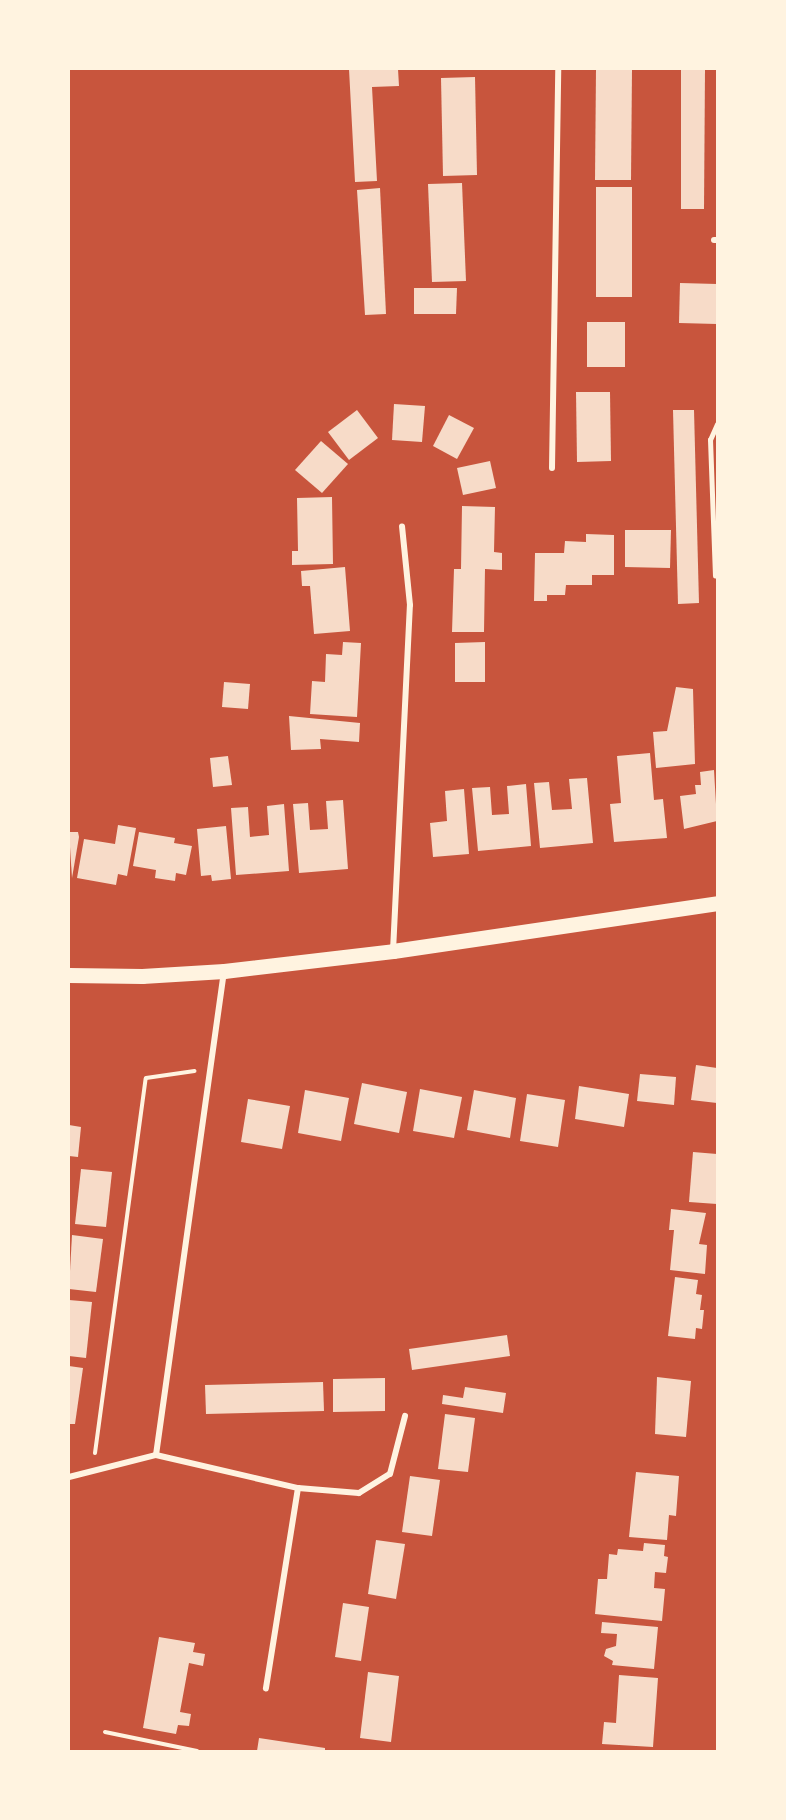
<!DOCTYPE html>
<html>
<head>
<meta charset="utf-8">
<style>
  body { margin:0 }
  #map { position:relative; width:786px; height:1820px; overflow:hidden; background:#c8553d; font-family:"Source Serif 4",serif }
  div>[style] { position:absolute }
  .building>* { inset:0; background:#f7dbc8 }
  .path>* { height:4px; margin:-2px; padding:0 2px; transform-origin:2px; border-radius:2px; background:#fff3e0 }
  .service>* { height:4.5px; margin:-2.25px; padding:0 2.25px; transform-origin:2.25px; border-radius:2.25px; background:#fff3e0 }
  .minor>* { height:6px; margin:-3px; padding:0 3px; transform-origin:3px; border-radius:3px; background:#fff3e0 }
  .primary>* { height:15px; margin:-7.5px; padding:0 7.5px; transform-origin:7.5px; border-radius:7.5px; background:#fff3e0 }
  span { translate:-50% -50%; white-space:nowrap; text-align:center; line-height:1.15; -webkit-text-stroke:5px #fff3e0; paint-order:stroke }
  .frame { position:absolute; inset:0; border:70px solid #fff3e0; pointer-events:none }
</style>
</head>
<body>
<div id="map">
  <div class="building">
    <div style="clip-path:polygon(349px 69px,398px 69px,399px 86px,372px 87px,377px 181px,355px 182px)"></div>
    <div style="clip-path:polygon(596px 69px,632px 69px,631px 180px,595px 180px)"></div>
    <div style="clip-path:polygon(681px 69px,705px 69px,704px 209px,681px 209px)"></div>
    <div style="clip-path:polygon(475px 77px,477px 175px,443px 176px,441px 78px)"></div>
    <div style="clip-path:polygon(462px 183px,466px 281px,432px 282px,428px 184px)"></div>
    <div style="clip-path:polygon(596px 187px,632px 187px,632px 297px,596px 297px)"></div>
    <div style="clip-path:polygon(380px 188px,386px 314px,365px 315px,357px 190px)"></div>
    <div style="clip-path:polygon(680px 283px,717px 284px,717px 324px,679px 323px)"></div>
    <div style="clip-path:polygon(414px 288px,457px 288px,456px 314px,414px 314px)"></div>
    <div style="clip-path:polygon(587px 322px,625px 322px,625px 367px,587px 367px)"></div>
    <div style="clip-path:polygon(576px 392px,610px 392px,611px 461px,577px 462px)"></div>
    <div style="clip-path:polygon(394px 404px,425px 406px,422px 442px,392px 440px)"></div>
    <div style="clip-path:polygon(357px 410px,378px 438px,349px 460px,328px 432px)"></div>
    <div style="clip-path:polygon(673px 410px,694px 410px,699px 603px,678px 604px)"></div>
    <div style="clip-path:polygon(449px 415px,474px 428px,457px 459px,433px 446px)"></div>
    <div style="clip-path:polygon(321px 441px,348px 464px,322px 493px,295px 470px)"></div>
    <div style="clip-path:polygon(490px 461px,496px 488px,463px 495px,457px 468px)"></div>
    <div style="clip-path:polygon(332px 497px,333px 564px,292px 565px,292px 551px,298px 551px,297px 498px)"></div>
    <div style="clip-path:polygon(462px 506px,495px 507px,494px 552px,502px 553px,502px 570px,485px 569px,484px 632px,452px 632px,454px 569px,461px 569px)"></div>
    <div style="clip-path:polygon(625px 530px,671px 530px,670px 568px,625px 567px)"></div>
    <div style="clip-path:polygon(586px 534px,614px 535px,614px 575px,592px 575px,592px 585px,566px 585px,565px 595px,547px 595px,547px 601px,534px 601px,535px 553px,564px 553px,565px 541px,586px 542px)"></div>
    <div style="clip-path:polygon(345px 567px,350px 631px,314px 634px,310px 586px,302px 586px,301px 571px)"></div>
    <div style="clip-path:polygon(343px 642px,361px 643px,357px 717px,310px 714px,312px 681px,325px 682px,326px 654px,342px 655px)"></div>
    <div style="clip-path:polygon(485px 642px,485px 682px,455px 682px,455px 643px)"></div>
    <div style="clip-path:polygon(224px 682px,250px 684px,248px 709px,222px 707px)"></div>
    <div style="clip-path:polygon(676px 687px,693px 689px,695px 764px,656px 768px,653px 732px,667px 731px)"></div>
    <div style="clip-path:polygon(289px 716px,360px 723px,359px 742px,320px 739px,321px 749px,291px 750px)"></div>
    <div style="clip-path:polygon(650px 753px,654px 800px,663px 799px,667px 838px,614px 842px,610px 804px,621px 803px,617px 756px)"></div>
    <div style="clip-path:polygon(228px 756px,232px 785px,213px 787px,210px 758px)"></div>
    <div style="clip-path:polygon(714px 770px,717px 821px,684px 829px,680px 796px,696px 794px,695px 785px,701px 785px,700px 772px)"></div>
    <div style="clip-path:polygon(587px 778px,593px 843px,540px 848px,534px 783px,549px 782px,552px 810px,572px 809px,569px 779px)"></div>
    <div style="clip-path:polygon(526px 784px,531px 846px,478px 851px,472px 788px,490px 787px,492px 815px,509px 814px,507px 786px)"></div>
    <div style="clip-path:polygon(464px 789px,469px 854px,433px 857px,430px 823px,447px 821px,445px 791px)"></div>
    <div style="clip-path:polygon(343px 800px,348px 869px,299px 873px,293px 804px,308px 803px,310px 830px,328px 829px,326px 801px)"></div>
    <div style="clip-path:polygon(284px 804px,289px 871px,236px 875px,231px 808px,248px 807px,250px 837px,269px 835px,267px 806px)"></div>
    <div style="clip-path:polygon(118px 825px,136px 828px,127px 876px,118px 874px,116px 885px,77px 878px,84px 839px,115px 844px)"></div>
    <div style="clip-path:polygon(226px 826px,231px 879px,212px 881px,211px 875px,201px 876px,197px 829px)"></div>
    <div style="clip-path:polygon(69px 832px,78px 832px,79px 837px,72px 878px)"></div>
    <div style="clip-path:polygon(139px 832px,175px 838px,174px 843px,192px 846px,186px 875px,176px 873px,175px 881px,155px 878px,156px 870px,133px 866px)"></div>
    <div style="clip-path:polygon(696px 1065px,717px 1068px,717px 1103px,691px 1100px)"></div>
    <div style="clip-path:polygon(640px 1074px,676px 1077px,674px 1105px,637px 1101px)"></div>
    <div style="clip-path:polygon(362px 1083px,407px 1092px,399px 1133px,354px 1124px)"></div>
    <div style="clip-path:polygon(579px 1086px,629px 1094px,624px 1127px,575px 1119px)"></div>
    <div style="clip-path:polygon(420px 1089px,462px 1097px,454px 1138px,413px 1131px)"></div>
    <div style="clip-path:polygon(305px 1090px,349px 1098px,341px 1141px,298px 1133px)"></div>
    <div style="clip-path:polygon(474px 1090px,516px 1098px,510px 1138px,467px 1130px)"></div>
    <div style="clip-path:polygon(527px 1094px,565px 1100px,558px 1147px,520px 1141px)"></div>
    <div style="clip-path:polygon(248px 1099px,290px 1106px,282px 1149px,241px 1142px)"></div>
    <div style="clip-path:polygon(69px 1125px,81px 1127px,78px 1157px,69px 1156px)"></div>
    <div style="clip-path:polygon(693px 1152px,717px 1154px,717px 1204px,689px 1202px)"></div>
    <div style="clip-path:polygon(81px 1169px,112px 1172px,106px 1227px,75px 1224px)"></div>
    <div style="clip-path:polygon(671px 1209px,706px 1213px,699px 1244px,707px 1245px,705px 1274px,670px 1270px,674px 1230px,669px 1230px)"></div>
    <div style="clip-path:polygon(72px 1235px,103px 1239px,96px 1292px,69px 1289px)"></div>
    <div style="clip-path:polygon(675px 1277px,698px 1280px,696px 1294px,702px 1295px,700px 1310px,704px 1310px,702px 1329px,696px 1328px,695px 1339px,668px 1336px)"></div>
    <div style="clip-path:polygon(69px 1300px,92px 1302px,86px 1358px,69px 1356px)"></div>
    <div style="clip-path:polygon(507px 1335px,510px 1356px,412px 1370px,409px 1349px)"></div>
    <div style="clip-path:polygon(69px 1366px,83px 1368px,75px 1424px,69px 1424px)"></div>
    <div style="clip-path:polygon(657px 1377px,691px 1381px,686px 1437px,655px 1434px)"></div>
    <div style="clip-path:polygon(385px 1378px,385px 1411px,333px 1412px,333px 1379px)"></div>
    <div style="clip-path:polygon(323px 1382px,324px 1411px,206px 1414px,205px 1385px)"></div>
    <div style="clip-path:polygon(465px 1387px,506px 1393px,503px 1413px,442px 1404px,443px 1395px,463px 1398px)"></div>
    <div style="clip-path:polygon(445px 1414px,475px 1418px,468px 1472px,438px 1469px)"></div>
    <div style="clip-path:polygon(636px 1472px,679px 1476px,676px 1516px,669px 1515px,667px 1540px,629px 1537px)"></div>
    <div style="clip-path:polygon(410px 1476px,440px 1480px,432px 1536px,402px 1532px)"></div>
    <div style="clip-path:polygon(376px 1540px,405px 1544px,396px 1599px,368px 1594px)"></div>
    <div style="clip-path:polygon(644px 1543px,665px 1545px,664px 1556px,668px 1557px,666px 1573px,655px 1572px,654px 1588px,665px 1589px,662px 1621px,595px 1614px,598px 1579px,607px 1579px,609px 1554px,617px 1555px,618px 1549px,643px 1551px)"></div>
    <div style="clip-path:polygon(343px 1603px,369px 1607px,361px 1661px,335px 1657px)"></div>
    <div style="clip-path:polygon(602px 1622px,658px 1627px,654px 1669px,612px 1665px,613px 1661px,604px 1656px,606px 1649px,616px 1646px,617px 1634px,601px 1633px)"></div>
    <div style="clip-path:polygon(159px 1637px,195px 1643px,193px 1652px,205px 1654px,203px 1666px,189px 1663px,180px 1712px,191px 1714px,189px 1726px,178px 1725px,176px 1734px,143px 1728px)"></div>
    <div style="clip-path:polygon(368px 1672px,399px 1676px,391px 1742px,360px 1738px)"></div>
    <div style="clip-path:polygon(619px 1675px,658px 1678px,653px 1747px,602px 1744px,604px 1722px,616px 1723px)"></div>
    <div style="clip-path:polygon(259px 1738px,325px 1748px,325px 1751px,257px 1751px)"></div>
  </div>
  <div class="path">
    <div style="left:95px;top:1453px;width:378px;rotate:-82.3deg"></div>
    <div style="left:146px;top:1078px;width:49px;rotate:-8.1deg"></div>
    <div style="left:105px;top:1732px;width:94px;rotate:11.7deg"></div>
  </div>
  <div class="service">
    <div style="left:715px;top:576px;width:136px;rotate:-92.1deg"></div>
    <div style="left:710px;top:440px;width:17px;rotate:-66deg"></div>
  </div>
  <div class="minor">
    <div style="left:714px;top:240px;width:3px"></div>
    <div style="left:552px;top:468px;width:399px;rotate:-89.1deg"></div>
    <div style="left:393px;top:951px;width:346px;rotate:-87.2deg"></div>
    <div style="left:410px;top:605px;width:79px;rotate:-95.8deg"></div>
    <div style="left:156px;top:1455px;width:146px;rotate:13.1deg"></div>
    <div style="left:298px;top:1488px;width:203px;rotate:99.1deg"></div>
    <div style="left:69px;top:1477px;width:90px;rotate:-14.2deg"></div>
    <div style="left:156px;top:1455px;width:489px;rotate:-82deg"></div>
    <div style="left:298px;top:1488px;width:61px;rotate:4.7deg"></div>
    <div style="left:359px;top:1493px;width:36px;rotate:-32deg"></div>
    <div style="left:390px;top:1474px;width:60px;rotate:-75.5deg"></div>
  </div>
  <div class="primary">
    <div style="left:69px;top:975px;width:73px;rotate:0.8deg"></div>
    <div style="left:142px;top:976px;width:82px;rotate:-3.5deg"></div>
    <div style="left:224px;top:971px;width:170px;rotate:-6.7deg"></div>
    <div style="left:393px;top:951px;width:328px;rotate:-8.4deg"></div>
  </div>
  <div class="frame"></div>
</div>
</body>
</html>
